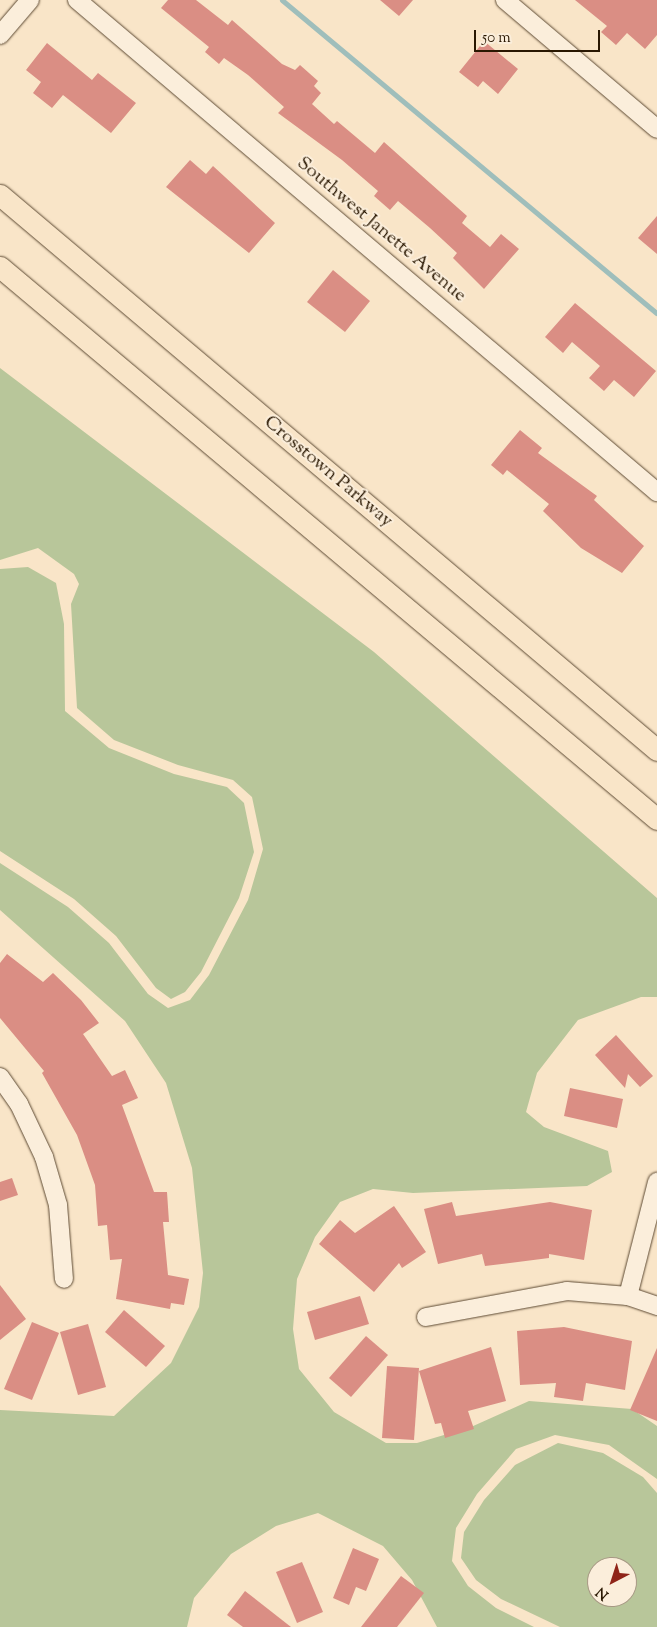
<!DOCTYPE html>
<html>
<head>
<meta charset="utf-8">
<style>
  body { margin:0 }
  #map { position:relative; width:657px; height:1627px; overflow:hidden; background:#f9e5c8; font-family:"Sorts Mill Goudy",serif }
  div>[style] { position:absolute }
  .green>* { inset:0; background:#b8c69a }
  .stream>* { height:5px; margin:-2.5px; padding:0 2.5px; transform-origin:2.5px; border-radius:2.5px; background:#9fbebb }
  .building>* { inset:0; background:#da8e84 }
  .roads { filter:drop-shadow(0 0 1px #5d4a33) drop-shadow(0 0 1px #5d4a33) }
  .minor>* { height:18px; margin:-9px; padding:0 9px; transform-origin:9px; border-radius:9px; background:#fbeedb }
  .major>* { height:21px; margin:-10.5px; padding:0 10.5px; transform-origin:10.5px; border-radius:10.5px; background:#f9e5c8 }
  span { translate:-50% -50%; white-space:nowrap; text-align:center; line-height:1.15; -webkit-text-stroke:4px #fbeedb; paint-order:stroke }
  .street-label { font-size:19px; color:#291701 }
  .north { position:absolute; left:587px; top:1557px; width:50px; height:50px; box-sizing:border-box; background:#fbeedb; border:1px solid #a79884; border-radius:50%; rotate:220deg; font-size:14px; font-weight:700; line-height:20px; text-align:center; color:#291701 }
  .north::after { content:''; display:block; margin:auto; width:18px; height:22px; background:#8f2418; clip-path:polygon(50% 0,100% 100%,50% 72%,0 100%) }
  .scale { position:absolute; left:474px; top:30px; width:126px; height:22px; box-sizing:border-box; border:2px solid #291701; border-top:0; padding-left:6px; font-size:15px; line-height:18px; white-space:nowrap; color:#291701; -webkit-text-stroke:4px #fbeedb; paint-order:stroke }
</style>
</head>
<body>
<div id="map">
  <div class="green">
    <div style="clip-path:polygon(0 368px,374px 652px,657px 898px,657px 997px,641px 997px,578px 1020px,537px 1073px,526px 1112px,544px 1127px,608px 1151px,612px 1172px,587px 1186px,413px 1193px,373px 1189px,340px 1202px,315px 1237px,297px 1279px,293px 1329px,299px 1369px,334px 1412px,386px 1443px,417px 1443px,471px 1427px,529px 1401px,632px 1409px,657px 1426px,657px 1479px,609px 1445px,555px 1435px,516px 1449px,477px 1494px,456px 1528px,452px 1561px,468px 1586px,496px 1608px,534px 1627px,437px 1627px,412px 1580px,383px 1546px,318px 1513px,276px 1526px,231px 1554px,194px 1598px,187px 1627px,0 1627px,0 1410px,114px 1416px,171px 1363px,199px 1307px,203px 1273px,192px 1168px,166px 1083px,125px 1021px,0 910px,0 863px,68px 907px,109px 943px,148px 994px,168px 1008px,190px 1000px,209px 975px,248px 900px,263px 849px,252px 797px,233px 780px,178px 765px,114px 740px,77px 708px,71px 604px,79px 584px,74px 574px,38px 548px,0 560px)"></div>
    <div style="clip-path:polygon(28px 567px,56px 583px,64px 624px,65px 711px,109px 748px,174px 774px,227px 787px,244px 803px,254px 852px,239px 898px,201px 972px,185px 992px,171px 999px,156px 988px,116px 936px,74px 899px,0 851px,0 569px)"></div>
    <div style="clip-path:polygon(evenodd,558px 1443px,603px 1453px,643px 1477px,657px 1493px,657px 1627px,560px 1627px,501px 1599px,476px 1580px,461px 1558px,464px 1532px,484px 1500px,515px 1465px,558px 1443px,597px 1567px,627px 1567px,627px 1597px,597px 1597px,597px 1567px)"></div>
  </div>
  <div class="stream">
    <div style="left:282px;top:0;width:488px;rotate:39.9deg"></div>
  </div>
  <div class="building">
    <div style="clip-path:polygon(168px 0,196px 0,228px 25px,232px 20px,282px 64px,295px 70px,300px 65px,318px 81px,314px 86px,321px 93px,312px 104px,334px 124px,337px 121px,375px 153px,384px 142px,467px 216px,462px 223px,490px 247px,501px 234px,519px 249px,484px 289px,453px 258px,457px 253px,430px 228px,398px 201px,390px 210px,374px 196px,378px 191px,342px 160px,278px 113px,284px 107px,248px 75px,224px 58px,219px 64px,205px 52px,209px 47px,161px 8px)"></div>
    <div style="clip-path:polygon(380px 0,413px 0,399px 16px)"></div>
    <div style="clip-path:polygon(575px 0,657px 0,657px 35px,645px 49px,627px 33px,616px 45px,601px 32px,607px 26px)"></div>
    <div style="clip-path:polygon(484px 41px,518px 69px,498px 94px,483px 81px,478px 87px,459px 72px)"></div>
    <div style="clip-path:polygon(47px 43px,92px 80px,98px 73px,136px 103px,111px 133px,63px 95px,52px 108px,33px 93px,41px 82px,26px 70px)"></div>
    <div style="clip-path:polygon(190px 160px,206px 174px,213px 166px,275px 223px,249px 253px,166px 187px)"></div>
    <div style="clip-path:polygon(657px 216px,657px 254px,638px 238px)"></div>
    <div style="clip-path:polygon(333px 270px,370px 301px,345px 332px,307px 302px)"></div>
    <div style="clip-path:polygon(575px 303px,656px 371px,634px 397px,614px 380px,604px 391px,589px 378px,600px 366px,572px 342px,563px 353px,545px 337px)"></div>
    <div style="clip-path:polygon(520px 430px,542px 448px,538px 453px,597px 496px,594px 500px,644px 546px,622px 573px,581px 548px,543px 511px,549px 504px,507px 470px,503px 475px,491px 465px)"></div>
    <div style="clip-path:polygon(7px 954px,43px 982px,53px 973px,81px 1000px,99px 1023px,83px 1034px,112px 1076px,125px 1070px,138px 1098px,122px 1105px,154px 1192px,167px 1192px,169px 1222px,163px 1222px,168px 1275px,189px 1279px,184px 1305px,171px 1303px,170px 1309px,116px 1299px,122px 1259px,110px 1260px,107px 1225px,98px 1226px,95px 1185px,77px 1135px,42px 1073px,44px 1071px,0 1018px,0 963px)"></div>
    <div style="clip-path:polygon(616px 1035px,653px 1076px,640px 1087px,628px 1074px,625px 1088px,595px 1055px)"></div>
    <div style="clip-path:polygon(570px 1088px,623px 1099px,617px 1128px,564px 1116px)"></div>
    <div style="clip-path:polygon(12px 1178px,18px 1195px,0 1201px,0 1182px)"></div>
    <div style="clip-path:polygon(452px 1202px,456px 1216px,550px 1202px,592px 1210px,584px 1260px,549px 1254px,549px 1258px,485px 1266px,482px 1254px,438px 1264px,424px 1209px)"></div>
    <div style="clip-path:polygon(394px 1206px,426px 1252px,402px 1268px,399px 1263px,374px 1292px,319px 1244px,340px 1220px,355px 1233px)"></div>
    <div style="clip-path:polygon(0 1285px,26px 1319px,0 1340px)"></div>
    <div style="clip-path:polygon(360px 1296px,369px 1324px,315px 1340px,307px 1312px)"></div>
    <div style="clip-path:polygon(124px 1310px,165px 1346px,146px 1367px,105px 1332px)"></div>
    <div style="clip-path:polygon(32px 1322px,59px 1333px,32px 1400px,4px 1389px)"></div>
    <div style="clip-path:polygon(88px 1324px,106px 1387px,78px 1395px,60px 1332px)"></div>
    <div style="clip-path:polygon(564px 1327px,632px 1341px,625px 1390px,586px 1383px,583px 1401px,554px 1397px,556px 1383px,520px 1385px,517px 1331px)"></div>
    <div style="clip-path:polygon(366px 1336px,388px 1355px,351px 1397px,329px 1378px)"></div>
    <div style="clip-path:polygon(491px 1347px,506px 1401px,468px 1411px,474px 1429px,445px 1438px,441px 1423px,435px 1424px,419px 1371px)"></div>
    <div style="clip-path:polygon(657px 1348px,657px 1421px,630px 1410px)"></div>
    <div style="clip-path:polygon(387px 1366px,419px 1368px,414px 1440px,382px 1438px)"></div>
    <div style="clip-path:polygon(353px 1548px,379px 1559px,366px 1591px,356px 1587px,349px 1605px,333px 1598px)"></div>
    <div style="clip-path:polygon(302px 1562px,323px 1612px,297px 1623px,276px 1572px)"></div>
    <div style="clip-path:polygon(401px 1576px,424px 1593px,397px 1627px,361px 1627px)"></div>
    <div style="clip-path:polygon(245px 1591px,291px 1627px,243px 1627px,227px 1615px)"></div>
  </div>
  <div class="roads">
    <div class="minor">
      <div style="left:77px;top:0;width:761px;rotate:40.31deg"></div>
      <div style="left:505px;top:0;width:199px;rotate:40.3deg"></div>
      <div style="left:0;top:35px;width:46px;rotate:-49.4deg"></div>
      <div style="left:0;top:1077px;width:33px;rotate:55deg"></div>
      <div style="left:19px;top:1104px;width:59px;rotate:64.7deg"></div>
      <div style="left:44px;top:1157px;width:50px;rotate:73.7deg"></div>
      <div style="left:58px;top:1205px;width:74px;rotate:85.4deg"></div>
      <div style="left:628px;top:1296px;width:118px;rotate:-75.7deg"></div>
      <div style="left:426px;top:1317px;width:143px;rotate:-10.4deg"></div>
      <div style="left:567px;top:1291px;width:61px;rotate:4.7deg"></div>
      <div style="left:628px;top:1296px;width:31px;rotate:19deg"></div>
    </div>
    <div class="major">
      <div style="left:0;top:195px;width:860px;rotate:40.19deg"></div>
      <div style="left:0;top:267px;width:858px;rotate:40.04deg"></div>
    </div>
  </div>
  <div class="street-label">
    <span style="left:381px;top:230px;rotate:40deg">Southwest Janette Avenue</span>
    <span style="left:328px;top:472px;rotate:40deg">Crosstown Parkway</span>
  </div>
  <div class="north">N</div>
  <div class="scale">50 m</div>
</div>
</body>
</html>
